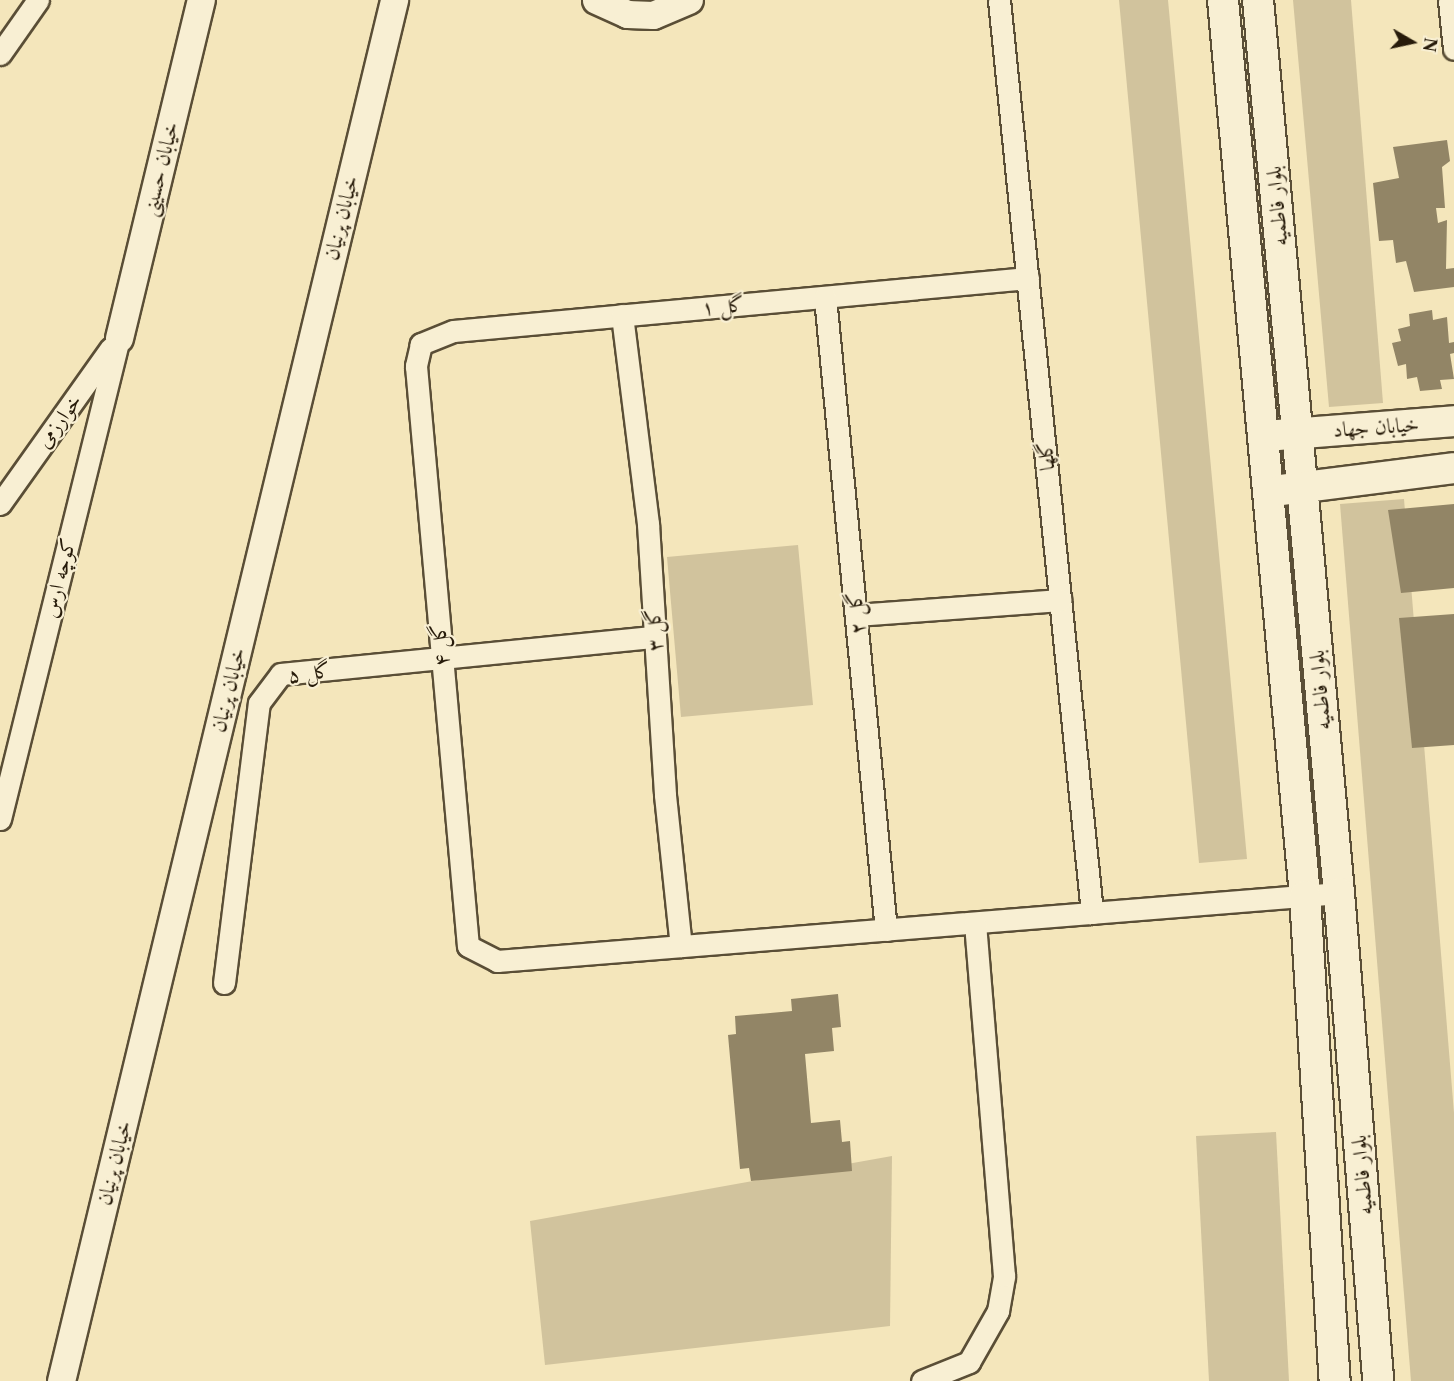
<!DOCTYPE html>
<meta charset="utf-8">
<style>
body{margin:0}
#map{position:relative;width:1454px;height:1381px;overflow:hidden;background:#f4e6bb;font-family:"Libre Caslon Text",Amiri,serif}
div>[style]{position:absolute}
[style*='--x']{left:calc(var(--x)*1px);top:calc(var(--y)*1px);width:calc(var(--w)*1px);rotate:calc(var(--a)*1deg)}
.green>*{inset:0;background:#d1c39d}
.building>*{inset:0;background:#928566}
.roads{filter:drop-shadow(2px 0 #5a4e36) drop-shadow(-2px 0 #5a4e36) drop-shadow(0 2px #5a4e36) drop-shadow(0 -2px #5a4e36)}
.minor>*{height:21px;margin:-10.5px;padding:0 10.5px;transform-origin:10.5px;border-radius:10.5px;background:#f8efd3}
.tertiary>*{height:27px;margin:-13.5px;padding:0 13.5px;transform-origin:13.5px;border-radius:13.5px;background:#f8efd3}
.secondary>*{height:30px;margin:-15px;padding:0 15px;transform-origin:15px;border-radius:15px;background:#f8efd3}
span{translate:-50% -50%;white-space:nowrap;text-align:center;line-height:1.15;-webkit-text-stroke:4.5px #f8efd3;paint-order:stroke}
.street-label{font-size:21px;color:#271b0a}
.north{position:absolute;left:1382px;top:12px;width:60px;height:60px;-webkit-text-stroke:4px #f8efd3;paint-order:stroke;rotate:99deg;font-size:16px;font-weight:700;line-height:24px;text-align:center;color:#271b0a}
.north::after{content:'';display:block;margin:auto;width:21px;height:27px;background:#271b0a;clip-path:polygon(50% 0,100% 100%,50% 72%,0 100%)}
</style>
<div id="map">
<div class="green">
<div style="clip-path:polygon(1119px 0,1168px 0,1247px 859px,1199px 863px)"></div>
<div style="clip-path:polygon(1293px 0,1351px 0,1383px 403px,1329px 407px)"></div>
<div style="clip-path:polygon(1404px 499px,1454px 1113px,1454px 1381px,1411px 1381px,1340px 504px)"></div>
<div style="clip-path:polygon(798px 545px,813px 705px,681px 717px,667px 557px)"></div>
<div style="clip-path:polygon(1276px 1132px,1289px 1381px,1209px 1381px,1196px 1136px)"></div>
<div style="clip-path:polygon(892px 1156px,890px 1326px,545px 1365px,530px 1221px)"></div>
</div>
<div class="building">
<div style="clip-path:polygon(1447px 140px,1450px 161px,1442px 167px,1445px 208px,1436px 208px,1438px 223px,1447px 220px,1446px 269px,1454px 268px,1454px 287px,1414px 292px,1406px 261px,1396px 263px,1393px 240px,1379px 241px,1373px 183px,1399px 178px,1393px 147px)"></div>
<div style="clip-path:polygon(1432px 310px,1433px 320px,1447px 317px,1449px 343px,1454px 342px,1454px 353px,1450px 354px,1454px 379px,1440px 380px,1442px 389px,1420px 391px,1417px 377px,1407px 379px,1406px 364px,1398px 366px,1392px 343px,1401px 341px,1398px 329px,1410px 326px,1409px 314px)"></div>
<div style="clip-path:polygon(1454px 504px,1454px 588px,1401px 593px,1388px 510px)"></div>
<div style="clip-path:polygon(1454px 614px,1454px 745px,1412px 748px,1399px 618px)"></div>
<div style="clip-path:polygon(838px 994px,841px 1027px,832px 1028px,834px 1051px,805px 1054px,811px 1123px,840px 1120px,842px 1142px,850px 1141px,852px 1171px,751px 1181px,749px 1168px,740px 1169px,728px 1035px,736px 1034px,735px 1016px,792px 1011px,791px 999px)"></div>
</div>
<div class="roads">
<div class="minor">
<div style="--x:999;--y:0;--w:918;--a:84.18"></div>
<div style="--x:1449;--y:0;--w:49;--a:84.2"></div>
<div style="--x:0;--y:54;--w:66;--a:-54.9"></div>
<div style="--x:1028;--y:278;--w:577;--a:174.73"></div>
<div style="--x:453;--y:331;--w:35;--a:158"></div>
<div style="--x:421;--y:344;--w:23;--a:103"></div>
<div style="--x:416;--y:366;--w:582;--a:84.88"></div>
<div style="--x:468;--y:946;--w:33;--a:27"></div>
<div style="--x:497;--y:961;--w:845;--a:-4.62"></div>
<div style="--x:825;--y:297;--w:636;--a:84.5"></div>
<div style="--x:622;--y:315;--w:211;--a:82.9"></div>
<div style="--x:648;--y:524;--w:272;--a:86.4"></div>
<div style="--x:665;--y:795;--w:152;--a:84"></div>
<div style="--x:0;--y:504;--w:191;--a:-54.6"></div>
<div style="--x:856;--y:615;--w:205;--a:-4.2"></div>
<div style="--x:0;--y:819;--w:496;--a:-76.1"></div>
<div style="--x:224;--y:983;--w:282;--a:-82.9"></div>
<div style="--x:259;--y:703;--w:36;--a:-53"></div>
<div style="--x:281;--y:674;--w:375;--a:-5.7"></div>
<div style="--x:922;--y:1381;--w:51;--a:-22"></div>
<div style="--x:969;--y:1362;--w:59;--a:-60.4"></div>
<div style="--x:998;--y:1311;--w:36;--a:-80"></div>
<div style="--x:1004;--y:1276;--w:354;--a:-94.7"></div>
</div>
<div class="tertiary">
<div style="--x:596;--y:0;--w:34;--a:24"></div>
<div style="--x:627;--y:14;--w:26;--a:2"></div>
<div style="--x:653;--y:15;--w:39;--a:-23"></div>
<div style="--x:119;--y:338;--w:348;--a:-76.4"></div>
<div style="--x:61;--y:1381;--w:1421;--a:-76.44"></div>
</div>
<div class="secondary">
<div style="--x:1223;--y:0;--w:900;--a:84.77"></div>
<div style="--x:1305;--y:896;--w:486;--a:86.5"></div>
<div style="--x:1258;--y:0;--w:897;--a:84.82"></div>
<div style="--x:1339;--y:893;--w:490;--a:85.4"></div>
<div style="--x:1278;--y:435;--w:177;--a:-4.5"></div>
<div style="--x:1281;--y:490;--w:174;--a:-7.2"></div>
</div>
</div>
<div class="street-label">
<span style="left:160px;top:169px;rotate:-76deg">خیابان حسینی</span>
<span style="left:1277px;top:206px;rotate:-95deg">بلوار فاطمیه</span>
<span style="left:341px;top:218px;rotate:-76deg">خیابان پرنیان</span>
<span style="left:723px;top:306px;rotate:-5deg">گل ۱</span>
<span style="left:59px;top:421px;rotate:-54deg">خوارزمی</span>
<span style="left:1376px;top:427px;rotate:-4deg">خیابان جهاد</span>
<span style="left:1046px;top:456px;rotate:-96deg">گلها</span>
<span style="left:59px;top:578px;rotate:-76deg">کوچه ارس</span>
<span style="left:856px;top:613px;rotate:-96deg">گل ۲</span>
<span style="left:654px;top:630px;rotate:-93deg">گل ۳</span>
<span style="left:440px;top:645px;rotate:-95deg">گل ۴</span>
<span style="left:309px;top:673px;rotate:-8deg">گل ۵</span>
<span style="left:228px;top:690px;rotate:-76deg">خیابان پرنیان</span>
<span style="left:1320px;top:690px;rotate:-95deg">بلوار فاطمیه</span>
<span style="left:114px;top:1163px;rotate:-76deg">خیابان پرنیان</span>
<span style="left:1362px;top:1175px;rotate:-95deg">بلوار فاطمیه</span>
</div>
<div class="north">N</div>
</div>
